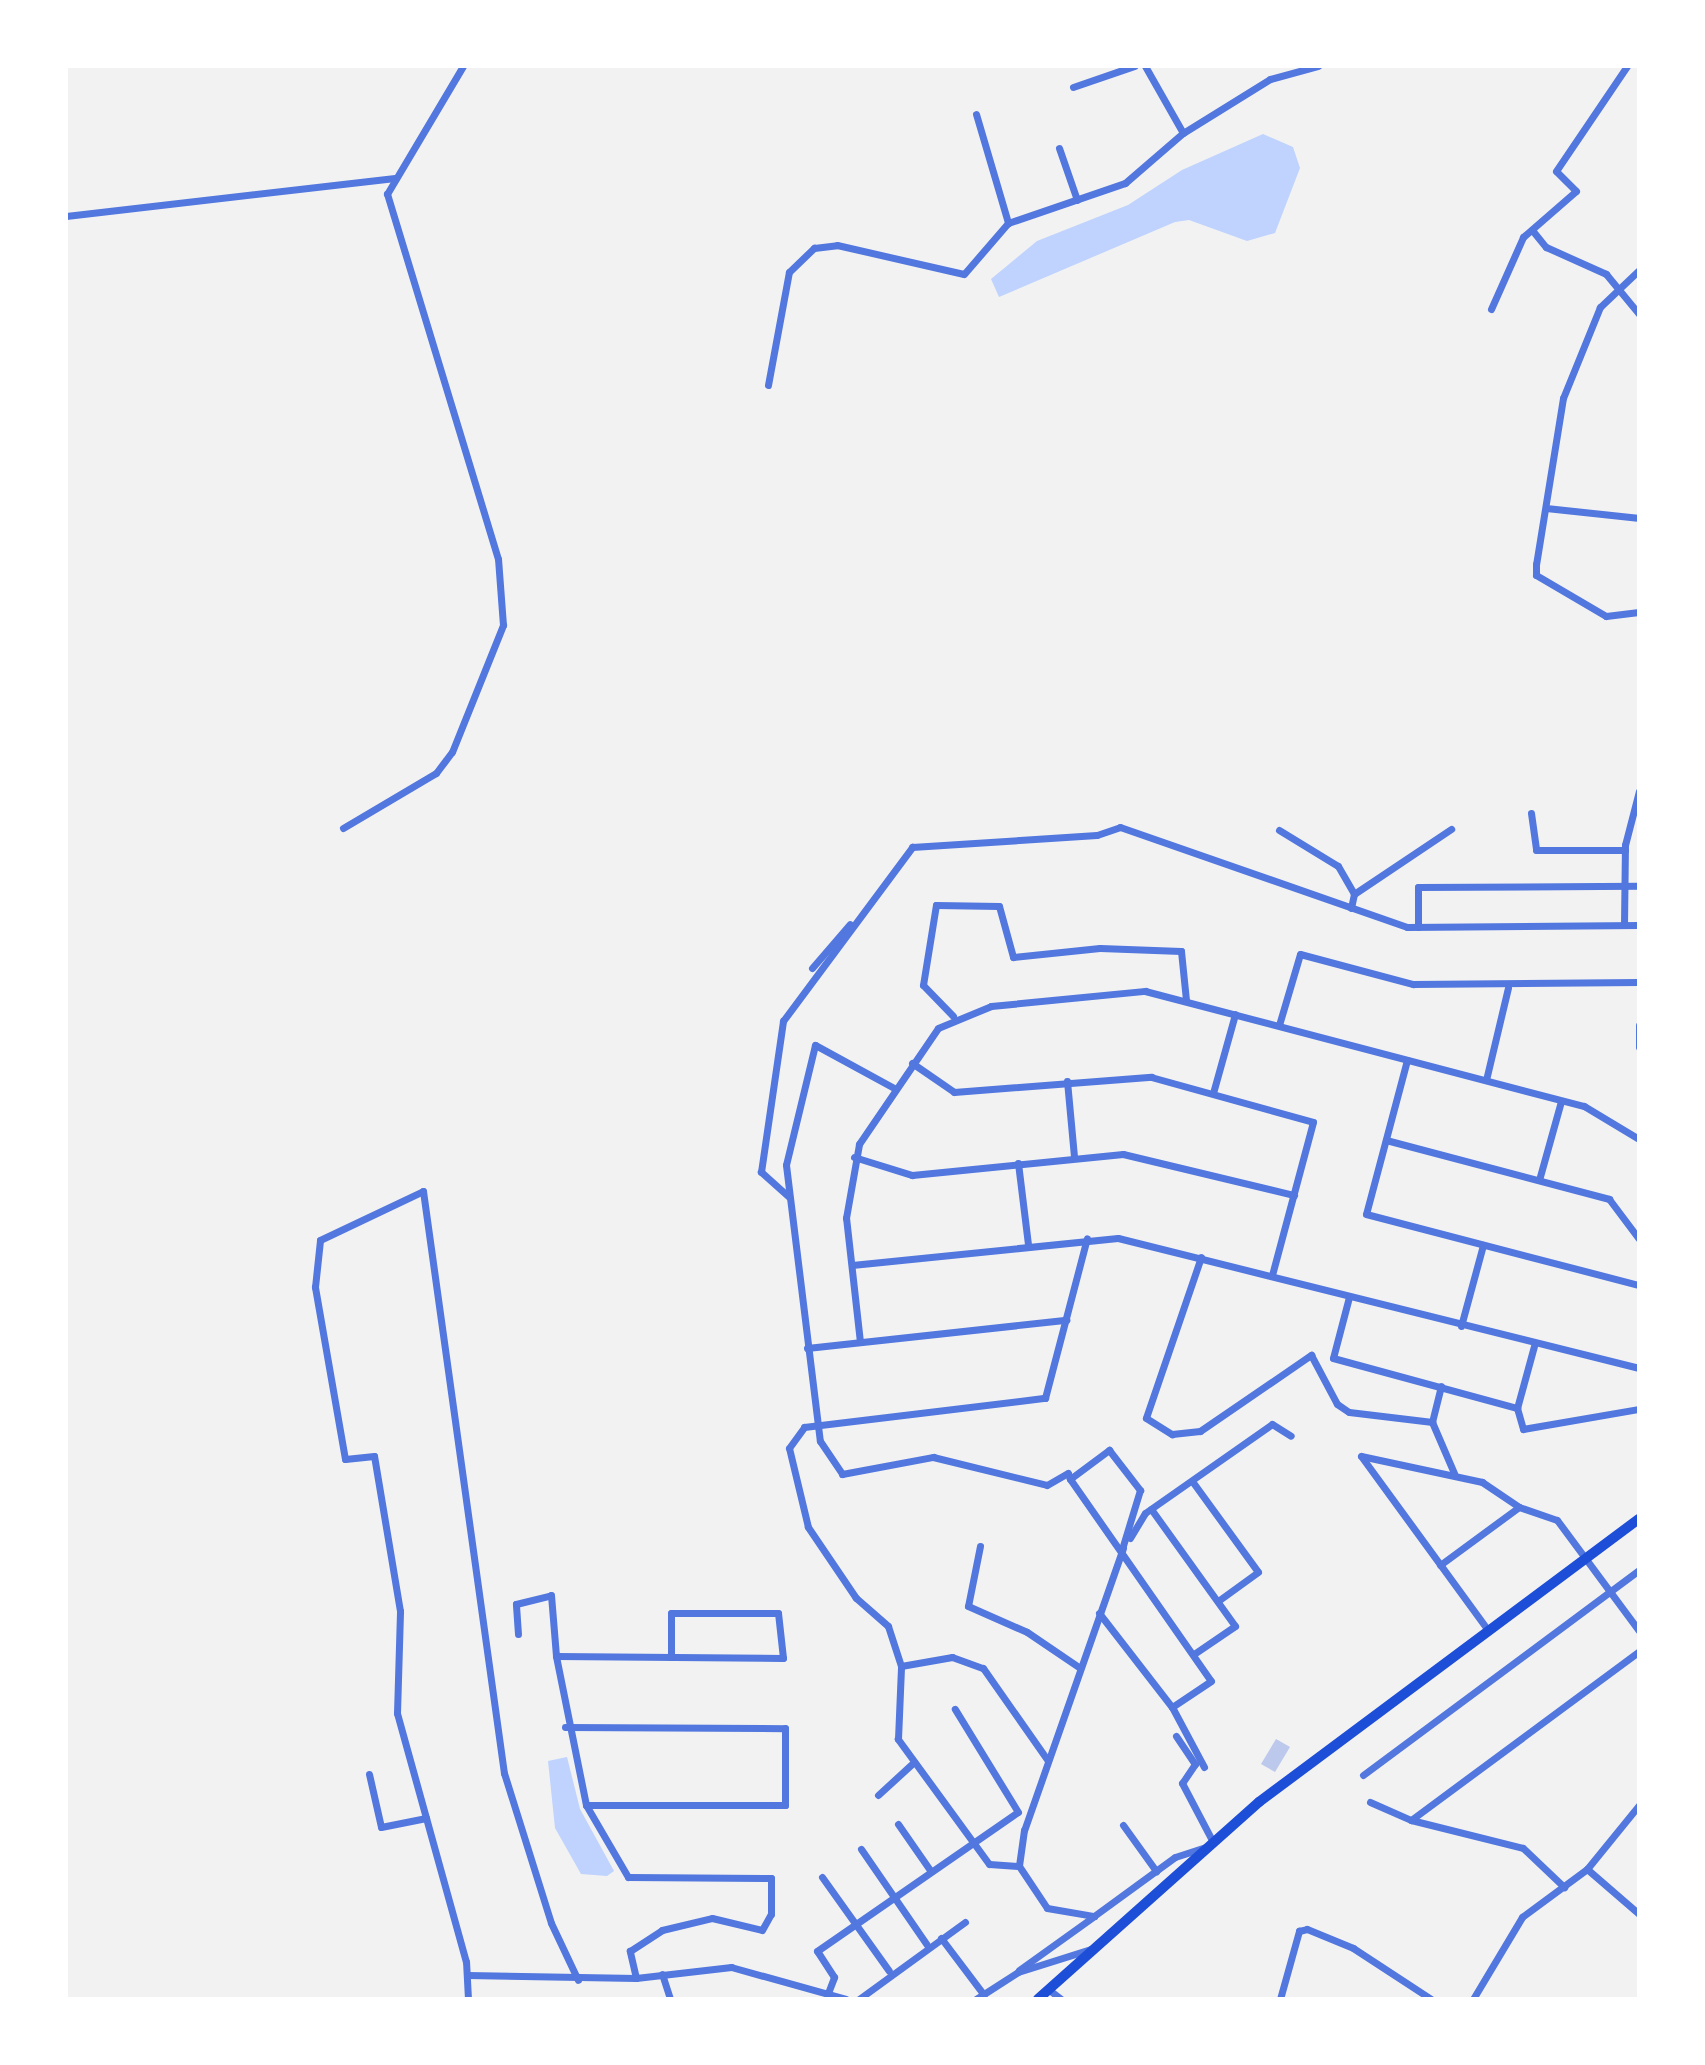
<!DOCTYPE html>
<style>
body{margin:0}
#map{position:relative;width:1705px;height:2065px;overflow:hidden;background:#f2f2f2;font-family:"Source Serif 4",serif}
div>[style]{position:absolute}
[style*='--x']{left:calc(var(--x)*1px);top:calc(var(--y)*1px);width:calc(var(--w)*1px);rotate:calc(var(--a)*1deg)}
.water>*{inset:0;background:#bfd3fe}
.building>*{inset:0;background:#bdc9ec}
.minor>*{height:7px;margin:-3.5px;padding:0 3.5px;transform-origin:3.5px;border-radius:3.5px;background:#5277de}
.secondary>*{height:10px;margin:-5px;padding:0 5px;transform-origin:5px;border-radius:5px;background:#1d4ed8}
span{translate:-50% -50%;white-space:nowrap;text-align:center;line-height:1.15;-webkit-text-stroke:6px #fff;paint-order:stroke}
.frame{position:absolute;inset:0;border:68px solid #fff;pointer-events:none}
</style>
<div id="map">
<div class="water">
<div style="clip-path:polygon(1263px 134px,1293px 147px,1300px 168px,1275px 233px,1247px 241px,1189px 220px,1175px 222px,999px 297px,991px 279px,1037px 241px,1128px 205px,1182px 170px)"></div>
<div style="clip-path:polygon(567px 1757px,580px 1809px,614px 1871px,607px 1876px,581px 1874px,555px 1828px,548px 1761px)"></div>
</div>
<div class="building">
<div style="clip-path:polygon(1276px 1739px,1290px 1747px,1275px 1772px,1261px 1764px)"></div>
</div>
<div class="minor">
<div style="--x:1145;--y:66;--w:77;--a:60.4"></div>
<div style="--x:1073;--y:87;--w:65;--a:-19"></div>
<div style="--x:976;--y:114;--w:114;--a:73.6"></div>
<div style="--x:1059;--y:148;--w:55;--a:70.9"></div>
<div style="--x:66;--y:216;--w:331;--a:-6.6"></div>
<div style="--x:1532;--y:230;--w:22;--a:51"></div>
<div style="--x:1546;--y:247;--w:66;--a:24.2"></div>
<div style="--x:1606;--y:274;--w:52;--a:50.5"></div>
<div style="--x:1639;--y:270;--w:54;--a:136.5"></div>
<div style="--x:1600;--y:307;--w:98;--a:112.1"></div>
<div style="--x:1563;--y:398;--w:168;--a:99.2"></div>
<div style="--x:1536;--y:564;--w:11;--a:90"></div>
<div style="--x:1536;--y:575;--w:81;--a:30.4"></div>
<div style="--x:1606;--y:616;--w:33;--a:-7"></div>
<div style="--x:1491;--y:309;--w:79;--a:-66"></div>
<div style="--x:1523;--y:237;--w:70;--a:-41"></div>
<div style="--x:1576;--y:191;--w:28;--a:-135"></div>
<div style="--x:1556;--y:171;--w:127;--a:-55.9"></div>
<div style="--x:768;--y:385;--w:115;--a:-79.5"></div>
<div style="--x:789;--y:272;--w:35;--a:-44"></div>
<div style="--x:814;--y:248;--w:23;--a:-7"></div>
<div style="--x:837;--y:245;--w:130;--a:12.9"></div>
<div style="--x:964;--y:274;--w:67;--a:-49.2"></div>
<div style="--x:1008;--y:223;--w:124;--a:-18.9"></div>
<div style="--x:1125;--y:183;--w:77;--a:-40.8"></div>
<div style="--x:1183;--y:133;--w:102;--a:-31.8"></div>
<div style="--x:1270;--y:79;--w:50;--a:-15.2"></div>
<div style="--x:1546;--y:508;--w:94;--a:6.1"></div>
<div style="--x:1531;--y:813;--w:37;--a:82"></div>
<div style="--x:1536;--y:850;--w:89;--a:0"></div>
<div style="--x:343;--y:828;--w:108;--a:-30.6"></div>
<div style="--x:436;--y:773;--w:26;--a:-53"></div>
<div style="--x:452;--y:752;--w:137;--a:-68.1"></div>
<div style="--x:503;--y:625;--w:66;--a:-94.3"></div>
<div style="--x:498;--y:559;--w:382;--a:-106.9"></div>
<div style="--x:387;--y:194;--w:149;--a:-59.3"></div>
<div style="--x:1279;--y:830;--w:69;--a:31.4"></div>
<div style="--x:1338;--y:866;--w:32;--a:60"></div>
<div style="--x:1351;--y:908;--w:14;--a:-78"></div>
<div style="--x:1354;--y:894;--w:117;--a:-33.8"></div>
<div style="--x:1624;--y:925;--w:80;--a:-89.3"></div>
<div style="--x:1625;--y:845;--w:56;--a:-75.5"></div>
<div style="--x:1418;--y:927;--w:40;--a:-90"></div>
<div style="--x:1418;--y:887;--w:221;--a:-0.3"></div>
<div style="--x:812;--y:968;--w:58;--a:-49.2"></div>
<div style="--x:953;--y:1016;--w:43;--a:-134.1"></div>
<div style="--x:923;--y:985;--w:81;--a:-80.8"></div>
<div style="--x:936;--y:905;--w:63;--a:0.9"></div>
<div style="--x:999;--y:906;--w:53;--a:74.6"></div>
<div style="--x:1013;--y:957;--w:87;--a:-5.9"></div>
<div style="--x:1100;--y:948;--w:81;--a:2.1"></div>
<div style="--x:1181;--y:951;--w:49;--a:84.2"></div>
<div style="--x:1279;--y:1025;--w:74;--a:-73.5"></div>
<div style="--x:1300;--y:954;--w:117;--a:14.9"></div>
<div style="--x:1413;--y:984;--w:226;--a:-0.5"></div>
<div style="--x:1639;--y:1025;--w:22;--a:90"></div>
<div style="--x:1407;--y:1060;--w:159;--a:104.9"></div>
<div style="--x:1366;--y:1214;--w:282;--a:14.6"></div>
<div style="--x:912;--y:1063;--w:51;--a:34.6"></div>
<div style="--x:954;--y:1092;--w:198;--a:-4.4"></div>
<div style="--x:1151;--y:1077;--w:168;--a:15.5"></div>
<div style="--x:1313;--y:1122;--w:158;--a:105"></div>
<div style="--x:1486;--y:1080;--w:95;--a:-76.6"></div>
<div style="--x:1067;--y:1081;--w:75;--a:84.7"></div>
<div style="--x:894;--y:1088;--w:90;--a:-151.4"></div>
<div style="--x:815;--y:1045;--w:123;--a:103.6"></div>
<div style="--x:786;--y:1165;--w:278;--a:83"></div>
<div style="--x:820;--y:1441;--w:40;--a:56"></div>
<div style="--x:842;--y:1474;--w:93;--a:-10.6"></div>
<div style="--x:933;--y:1457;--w:117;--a:13.8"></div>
<div style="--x:1047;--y:1485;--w:24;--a:-30"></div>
<div style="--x:1068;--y:1473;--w:6;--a:72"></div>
<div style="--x:1070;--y:1479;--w:49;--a:-36.6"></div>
<div style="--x:1109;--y:1450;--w:51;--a:52.2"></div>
<div style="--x:1140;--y:1490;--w:65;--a:107"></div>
<div style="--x:1213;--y:1093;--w:82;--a:-74.4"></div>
<div style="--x:1386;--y:1140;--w:231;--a:14.8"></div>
<div style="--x:1609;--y:1199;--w:50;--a:53.1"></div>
<div style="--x:854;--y:1157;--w:61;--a:17.2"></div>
<div style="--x:912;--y:1175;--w:212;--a:-5.7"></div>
<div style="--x:1123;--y:1154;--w:176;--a:13.5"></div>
<div style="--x:1018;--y:1163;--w:83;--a:83"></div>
<div style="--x:1539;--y:1180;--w:82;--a:-74.4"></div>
<div style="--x:789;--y:1197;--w:38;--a:-138"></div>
<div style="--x:761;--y:1172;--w:153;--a:-81.7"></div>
<div style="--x:783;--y:1021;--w:217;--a:-53.4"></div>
<div style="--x:912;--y:847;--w:185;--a:-3.7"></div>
<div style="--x:1097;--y:835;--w:24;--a:-19"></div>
<div style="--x:1120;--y:827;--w:304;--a:19.2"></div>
<div style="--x:1407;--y:927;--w:232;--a:-0.5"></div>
<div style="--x:1201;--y:1257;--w:170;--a:108.9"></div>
<div style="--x:1146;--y:1418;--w:31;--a:32"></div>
<div style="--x:1172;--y:1434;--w:28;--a:-6"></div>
<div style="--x:1200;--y:1431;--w:135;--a:-34.4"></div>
<div style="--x:1311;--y:1355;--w:55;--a:62"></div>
<div style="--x:1337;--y:1404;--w:14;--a:34"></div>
<div style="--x:1349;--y:1412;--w:84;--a:6.9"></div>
<div style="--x:1432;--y:1422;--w:37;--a:-76"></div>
<div style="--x:852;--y:1265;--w:267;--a:-5.8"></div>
<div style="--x:1118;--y:1238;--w:537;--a:14.01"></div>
<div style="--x:1349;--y:1297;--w:63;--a:104.7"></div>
<div style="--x:1333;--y:1358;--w:191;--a:15.2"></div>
<div style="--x:1461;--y:1326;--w:84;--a:-74.8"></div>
<div style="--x:860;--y:1342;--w:125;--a:-96.4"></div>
<div style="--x:846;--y:1218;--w:75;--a:-80"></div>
<div style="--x:859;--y:1144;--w:140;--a:-55.7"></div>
<div style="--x:938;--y:1028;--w:57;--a:-22.5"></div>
<div style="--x:991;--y:1006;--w:155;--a:-5.6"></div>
<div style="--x:1145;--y:991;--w:454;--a:14.7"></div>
<div style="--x:1584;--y:1106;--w:64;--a:31"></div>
<div style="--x:1534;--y:1346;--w:64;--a:105.3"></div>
<div style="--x:1517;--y:1408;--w:22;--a:74"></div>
<div style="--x:1523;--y:1429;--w:118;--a:-9.8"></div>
<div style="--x:807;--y:1348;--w:261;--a:-6.2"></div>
<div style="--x:1432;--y:1422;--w:56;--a:66.7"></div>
<div style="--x:1361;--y:1456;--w:124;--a:12.1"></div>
<div style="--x:1482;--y:1482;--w:45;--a:34"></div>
<div style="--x:1519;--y:1507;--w:40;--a:18.9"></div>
<div style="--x:1557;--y:1520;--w:138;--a:53.5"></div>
<div style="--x:1361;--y:1456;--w:215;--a:53.9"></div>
<div style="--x:1070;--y:1479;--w:246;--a:55.1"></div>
<div style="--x:1211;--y:1681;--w:47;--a:146.3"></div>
<div style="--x:1192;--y:1481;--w:112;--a:54"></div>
<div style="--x:1258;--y:1572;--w:49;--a:144.1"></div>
<div style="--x:1151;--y:1509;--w:144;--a:54.3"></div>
<div style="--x:1235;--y:1626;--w:50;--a:145.7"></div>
<div style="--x:1130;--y:1538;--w:29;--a:-59"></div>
<div style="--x:1145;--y:1513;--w:155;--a:-35"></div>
<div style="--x:1272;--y:1424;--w:22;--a:32"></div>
<div style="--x:980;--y:1546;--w:61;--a:101.3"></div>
<div style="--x:968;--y:1606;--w:64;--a:23.8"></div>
<div style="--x:1027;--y:1632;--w:64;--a:34.2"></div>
<div style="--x:1123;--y:1548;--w:299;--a:109.3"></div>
<div style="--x:1024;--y:1830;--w:36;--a:98"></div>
<div style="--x:1019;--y:1866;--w:50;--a:56.3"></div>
<div style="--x:1047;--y:1908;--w:48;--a:9.7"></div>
<div style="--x:1094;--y:1916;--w:100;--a:-36.1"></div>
<div style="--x:1175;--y:1857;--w:33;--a:-18"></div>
<div style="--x:1440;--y:1565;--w:98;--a:-36.3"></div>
<div style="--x:1099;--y:1613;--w:119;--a:52.2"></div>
<div style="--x:1172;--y:1707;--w:68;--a:61.9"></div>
<div style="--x:518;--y:1634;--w:30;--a:-94"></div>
<div style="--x:516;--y:1604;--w:36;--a:-14"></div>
<div style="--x:551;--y:1595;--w:61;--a:85.3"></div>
<div style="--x:901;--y:1666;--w:52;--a:-10"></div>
<div style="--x:952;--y:1657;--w:33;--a:20"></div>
<div style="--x:983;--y:1668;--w:113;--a:55"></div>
<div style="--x:565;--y:1727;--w:220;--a:0.3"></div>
<div style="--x:785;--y:1728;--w:77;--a:90"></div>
<div style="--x:785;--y:1805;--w:199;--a:180"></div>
<div style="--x:1176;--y:1736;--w:34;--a:56"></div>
<div style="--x:1195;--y:1764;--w:23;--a:124"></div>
<div style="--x:1182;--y:1783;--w:67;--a:62.3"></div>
<div style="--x:369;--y:1774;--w:54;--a:77.2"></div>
<div style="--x:381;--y:1827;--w:46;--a:-11.3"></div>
<div style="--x:1363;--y:1775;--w:344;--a:-36.6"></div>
<div style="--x:878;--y:1795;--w:49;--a:-42.5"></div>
<div style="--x:1370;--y:1802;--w:45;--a:23.7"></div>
<div style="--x:1411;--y:1820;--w:284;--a:-36.5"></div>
<div style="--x:1411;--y:1820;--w:115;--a:14"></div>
<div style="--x:1523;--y:1848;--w:57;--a:43.6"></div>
<div style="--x:898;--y:1824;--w:56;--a:55.2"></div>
<div style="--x:1123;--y:1825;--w:57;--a:54.3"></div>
<div style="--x:861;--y:1849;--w:116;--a:55.5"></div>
<div style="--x:1019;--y:1866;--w:30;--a:-176"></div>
<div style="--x:989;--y:1864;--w:155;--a:-126.1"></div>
<div style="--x:898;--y:1739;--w:73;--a:-87.6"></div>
<div style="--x:901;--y:1666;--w:42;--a:-108"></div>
<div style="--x:888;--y:1626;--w:43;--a:-138.8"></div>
<div style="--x:856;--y:1598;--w:86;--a:-124.1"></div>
<div style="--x:808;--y:1527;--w:81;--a:-103.5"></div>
<div style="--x:789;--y:1448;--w:26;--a:-54"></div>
<div style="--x:804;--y:1427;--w:243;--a:-6.9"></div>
<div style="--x:1045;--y:1398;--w:165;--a:-75.3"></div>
<div style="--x:1587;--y:1869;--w:69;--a:40.9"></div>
<div style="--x:822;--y:1877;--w:115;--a:54.5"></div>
<div style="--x:941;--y:1938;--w:71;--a:53"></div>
<div style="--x:1019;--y:1970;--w:91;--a:-35.6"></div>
<div style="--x:662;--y:1974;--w:26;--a:72"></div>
<div style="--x:467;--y:1975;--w:169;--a:1"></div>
<div style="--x:636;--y:1978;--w:96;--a:-6.6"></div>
<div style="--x:731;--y:1967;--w:119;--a:15.5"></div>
<div style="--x:636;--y:1978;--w:28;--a:-103"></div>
<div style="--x:630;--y:1951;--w:38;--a:-33"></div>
<div style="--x:662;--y:1930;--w:51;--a:-13.5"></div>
<div style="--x:712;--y:1918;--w:51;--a:13.5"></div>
<div style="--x:762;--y:1930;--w:18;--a:-61"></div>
<div style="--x:771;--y:1914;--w:36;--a:-90"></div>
<div style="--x:771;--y:1878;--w:143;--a:-179.6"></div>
<div style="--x:628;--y:1877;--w:83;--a:-120.3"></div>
<div style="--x:586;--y:1805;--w:152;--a:-101.4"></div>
<div style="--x:556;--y:1656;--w:227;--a:0.5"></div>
<div style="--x:783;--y:1658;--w:45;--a:-96.3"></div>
<div style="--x:778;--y:1613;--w:107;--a:180"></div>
<div style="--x:671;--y:1613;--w:44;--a:90"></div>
<div style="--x:1048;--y:1989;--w:16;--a:38"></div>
<div style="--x:828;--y:1993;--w:17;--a:-69"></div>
<div style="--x:834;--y:1977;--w:31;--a:-123"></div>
<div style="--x:817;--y:1951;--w:244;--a:-34.7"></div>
<div style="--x:1018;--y:1812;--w:121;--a:-121.5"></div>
<div style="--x:468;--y:1999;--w:37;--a:-93"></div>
<div style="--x:466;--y:1962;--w:258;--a:-105.5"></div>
<div style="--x:397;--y:1713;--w:102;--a:-88.3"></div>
<div style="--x:400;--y:1611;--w:157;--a:-99.5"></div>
<div style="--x:374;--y:1456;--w:29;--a:174"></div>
<div style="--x:345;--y:1459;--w:175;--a:-99.9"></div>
<div style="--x:315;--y:1287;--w:47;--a:-83.9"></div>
<div style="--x:320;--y:1240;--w:114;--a:-25.4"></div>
<div style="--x:423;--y:1191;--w:588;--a:82.08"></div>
<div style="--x:504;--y:1773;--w:157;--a:72.6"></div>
<div style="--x:551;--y:1923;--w:63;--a:64.7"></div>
<div style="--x:859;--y:1999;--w:131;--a:-36"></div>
<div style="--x:976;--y:1999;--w:50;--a:-32.7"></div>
<div style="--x:1018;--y:1972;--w:77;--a:-17.5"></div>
<div style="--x:1280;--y:1999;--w:71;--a:-74.4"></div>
<div style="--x:1299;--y:1931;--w:8;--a:-14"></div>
<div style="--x:1307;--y:1929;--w:50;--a:22.4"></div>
<div style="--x:1353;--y:1948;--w:93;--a:33.2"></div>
<div style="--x:1473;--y:1999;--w:96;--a:-59.1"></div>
<div style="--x:1522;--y:1917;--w:81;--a:-36.4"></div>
<div style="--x:1587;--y:1869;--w:82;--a:-50.9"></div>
</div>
<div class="secondary">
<div style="--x:1038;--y:1999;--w:296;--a:-41.7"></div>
<div style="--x:1259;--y:1802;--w:474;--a:-36.7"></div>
</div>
<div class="frame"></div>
</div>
